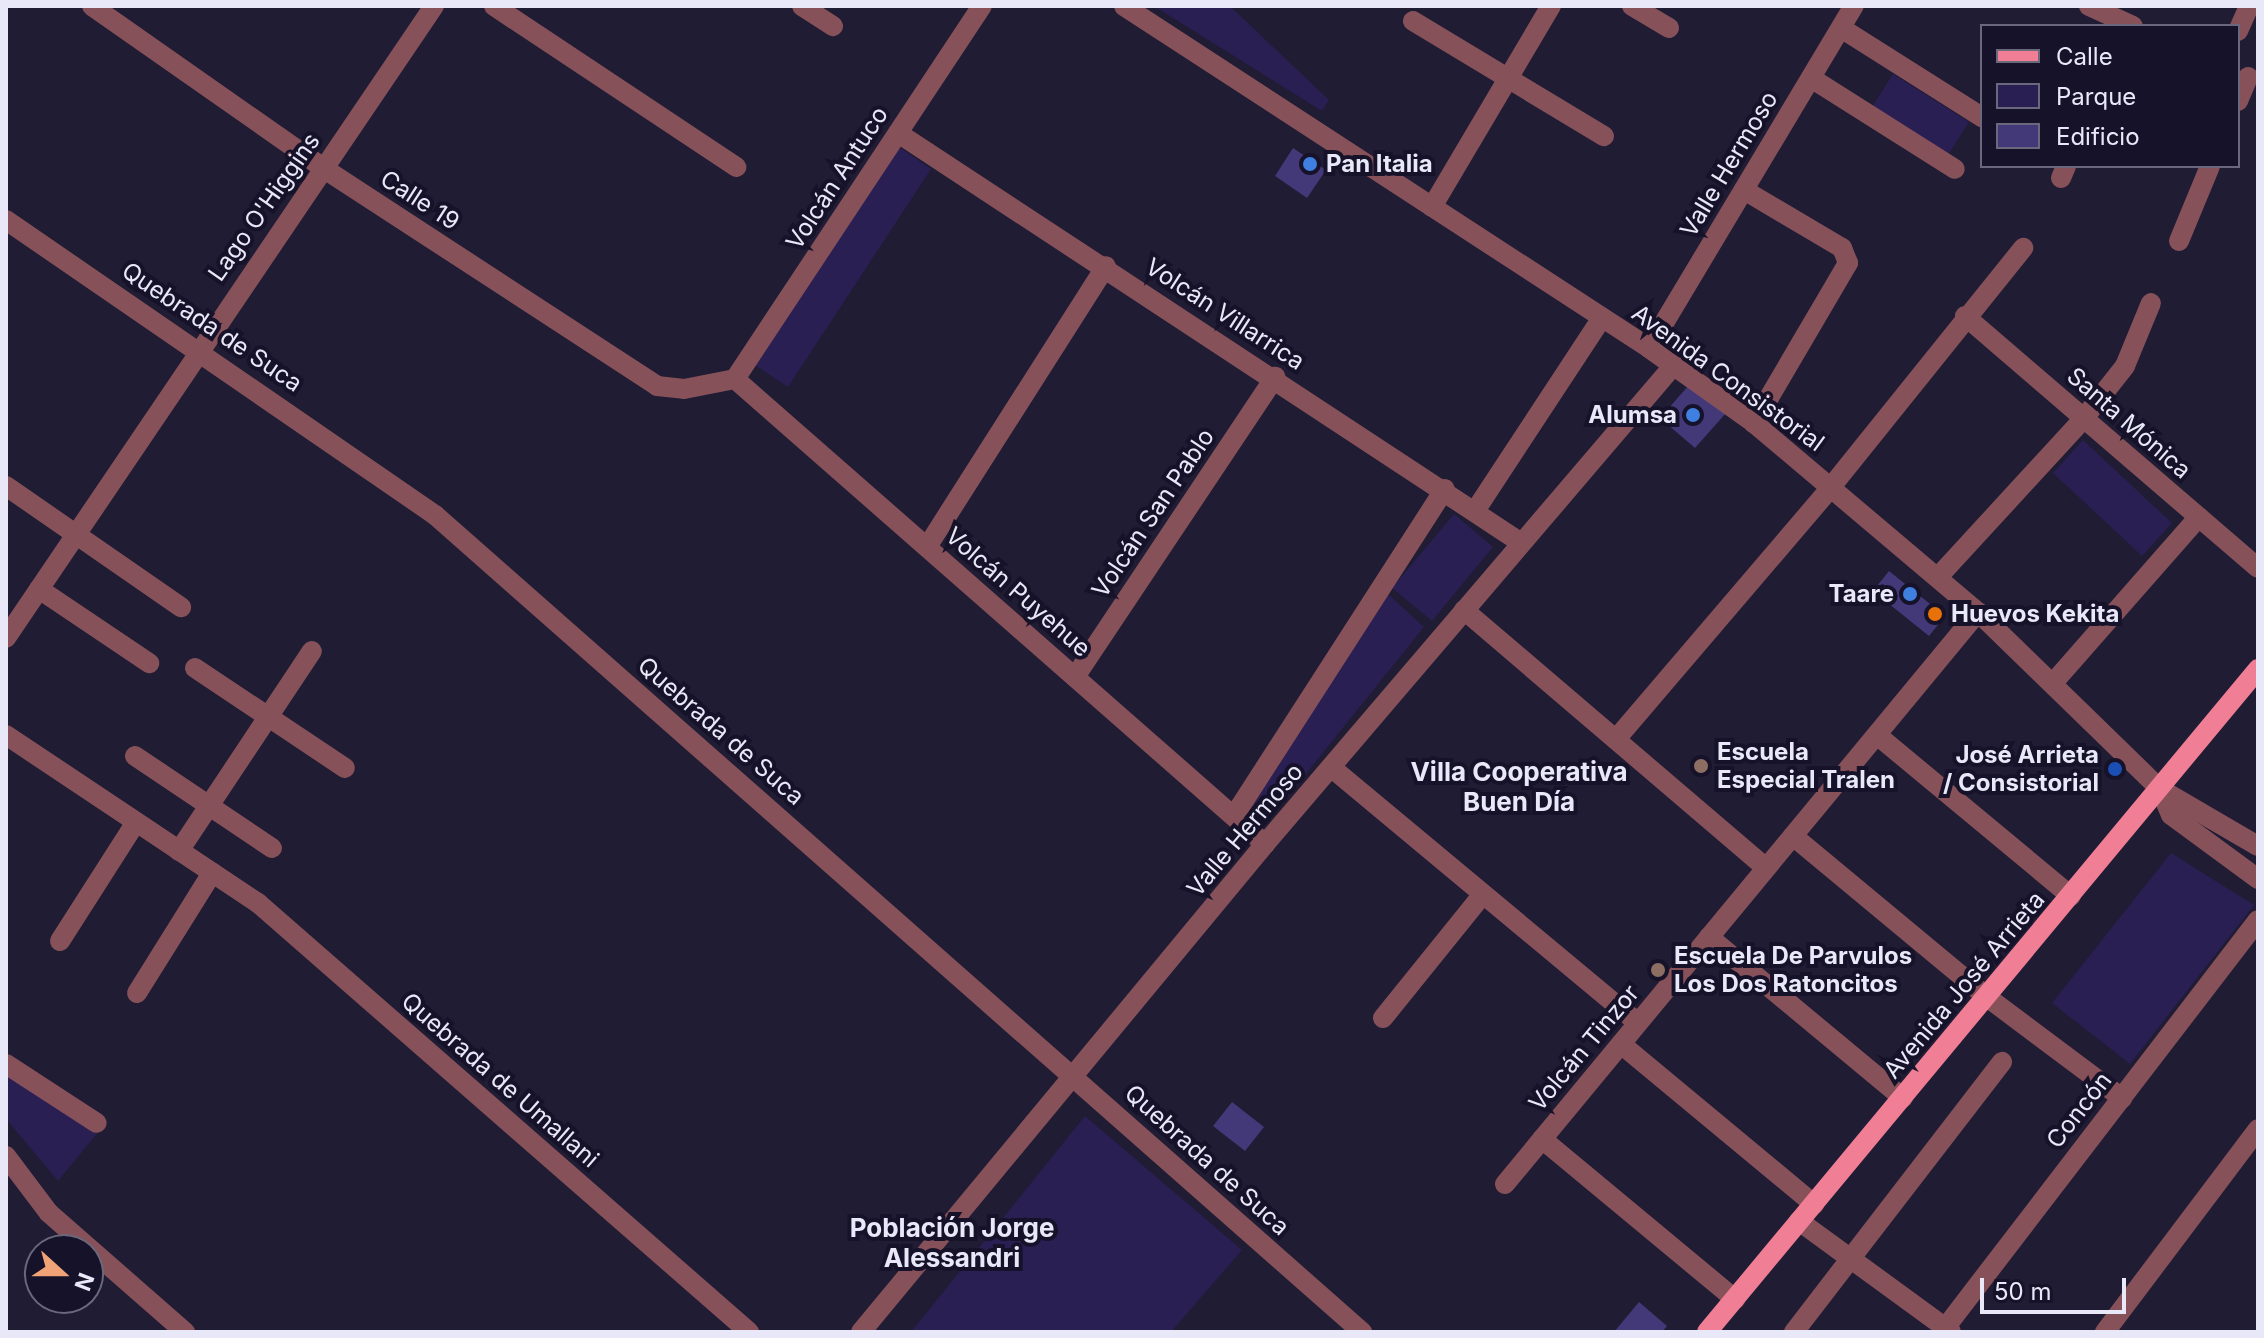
<!DOCTYPE html>
<meta charset="utf-8">
<style>
body{margin:0}
#map{position:relative;width:2264px;height:1338px;overflow:hidden;background:#1f1c33;font-family:Inter,sans-serif}
div>[style]{position:absolute}
[style*='--x']{left:calc(var(--x)*1px);top:calc(var(--y)*1px);width:calc(var(--w)*1px);rotate:calc(var(--a)*1deg)}
.green>*{inset:0;background:#2a1f53}
.building>*{inset:0;background:#443978}
.minor>*{height:20px;margin:-10px;padding:0 10px;transform-origin:10px;border-radius:10px;background:#87515a}
.major>*{height:20px;margin:-10px;padding:0 10px;transform-origin:10px;border-radius:10px;background:#f07f95}
.dots>*{width:22px;height:22px;translate:-50% -50%;box-sizing:border-box;border:4px solid #161229;border-radius:50%}
span{translate:-50% -50%;white-space:nowrap;text-align:center;line-height:1.15;-webkit-text-stroke:8px #161229;paint-order:stroke}
.poi-label{font-size:24px;color:#e9e8f8;font-weight:700}
.left{translate:0 -50%;text-align:left}
.right{translate:-100% -50%;text-align:right}
.street-label{font-size:24px;color:#e9e8f8}
.neighbourhood-label{font-size:26px;color:#e9e8f8;font-weight:700}
.frame{position:absolute;inset:0;border:8px solid #e9e8f8;pointer-events:none}
.legend{position:absolute;left:1980px;top:24px;width:260px;height:144px;box-sizing:border-box;background:#161229;border:2px solid #6a687c;margin:0;padding:10px 14px;list-style:none;font-size:24px;color:#e9e8f8}
.legend li{display:flex;align-items:center;gap:16px;height:40px}
.legend b{width:40px;border:2px solid #6a687c}
.north{position:absolute;left:24px;top:1234px;width:80px;height:80px;box-sizing:border-box;background:#161229;border:2px solid #6a687c;border-radius:50%;rotate:111deg;font-size:22px;font-weight:700;line-height:32px;text-align:center;color:#e9e8f8}
.north::after{content:'';display:block;margin:auto;width:28px;height:36px;background:#efa376;clip-path:polygon(50% 0,100% 100%,50% 72%,0 100%)}
.scale{position:absolute;left:1980px;top:1278px;width:146px;height:36px;box-sizing:border-box;border:4px solid #e9e8f8;border-top:0;padding-left:10px;font-size:24px;line-height:28px;white-space:nowrap;color:#e9e8f8;-webkit-text-stroke:6px #161229;paint-order:stroke}
</style>
<div id="map">
<div class="green">
<div style="clip-path:polygon(1154px 6px,1230px 6px,1329px 100px,1322px 111px)"></div>
<div style="clip-path:polygon(1893px 74px,1969px 122px,1946px 158px,1870px 110px)"></div>
<div style="clip-path:polygon(899px 147px,931px 169px,788px 387px,755px 365px)"></div>
<div style="clip-path:polygon(2083px 440px,2172px 523px,2142px 556px,2053px 473px)"></div>
<div style="clip-path:polygon(1454px 514px,1493px 547px,1432px 621px,1392px 588px)"></div>
<div style="clip-path:polygon(1387px 593px,1424px 627px,1268px 821px,1251px 808px)"></div>
<div style="clip-path:polygon(2171px 853px,2254px 905px,2130px 1064px,2052px 1003px)"></div>
<div style="clip-path:polygon(6px 1072px,99px 1131px,58px 1181px,6px 1119px)"></div>
<div style="clip-path:polygon(1085px 1116px,1242px 1250px,1171px 1332px,911px 1332px)"></div>
</div>
<div class="building">
<div style="clip-path:polygon(1293px 148px,1326px 170px,1307px 198px,1275px 176px)"></div>
<div style="clip-path:polygon(1689px 385px,1726px 413px,1695px 448px,1660px 418px)"></div>
<div style="clip-path:polygon(1889px 571px,1945px 616px,1929px 636px,1873px 591px)"></div>
<div style="clip-path:polygon(1232px 1102px,1264px 1127px,1245px 1151px,1213px 1126px)"></div>
<div style="clip-path:polygon(1639px 1302px,1667px 1326px,1662px 1332px,1614px 1332px)"></div>
</div>
<div class="minor">
<div style="--x:92;--y:6;--w:282;--a:35"></div>
<div style="--x:323;--y:168;--w:399;--a:33.1"></div>
<div style="--x:657;--y:386;--w:27;--a:6"></div>
<div style="--x:684;--y:389;--w:52;--a:-11.1"></div>
<div style="--x:494;--y:6;--w:291;--a:33.6"></div>
<div style="--x:802;--y:6;--w:37;--a:33"></div>
<div style="--x:1124;--y:6;--w:627;--a:33.08"></div>
<div style="--x:1649;--y:348;--w:129;--a:35.5"></div>
<div style="--x:1754;--y:423;--w:293;--a:40.2"></div>
<div style="--x:1978;--y:612;--w:254;--a:44.2"></div>
<div style="--x:2160;--y:789;--w:113;--a:30.2"></div>
<div style="--x:1632;--y:6;--w:43;--a:30.7"></div>
<div style="--x:2089;--y:6;--w:48;--a:24.4"></div>
<div style="--x:1413;--y:21;--w:223;--a:31.1"></div>
<div style="--x:1841;--y:28;--w:167;--a:32.3"></div>
<div style="--x:2238;--y:31;--w:27;--a:-66"></div>
<div style="--x:1811;--y:78;--w:170;--a:32.3"></div>
<div style="--x:2238;--y:101;--w:26;--a:-67"></div>
<div style="--x:898;--y:133;--w:744;--a:33.33"></div>
<div style="--x:2061;--y:178;--w:13;--a:-67"></div>
<div style="--x:1744;--y:190;--w:114;--a:30.6"></div>
<div style="--x:1842;--y:248;--w:16;--a:68"></div>
<div style="--x:1848;--y:263;--w:186;--a:120.4"></div>
<div style="--x:1432;--y:207;--w:234;--a:-59.4"></div>
<div style="--x:6;--y:220;--w:521;--a:34.51"></div>
<div style="--x:435;--y:515;--w:1236;--a:41.39"></div>
<div style="--x:2179;--y:241;--w:81;--a:-67.5"></div>
<div style="--x:1965;--y:316;--w:386;--a:40.7"></div>
<div style="--x:1649;--y:348;--w:399;--a:-59.1"></div>
<div style="--x:735;--y:379;--w:705;--a:41.26"></div>
<div style="--x:735;--y:379;--w:447;--a:-56.5"></div>
<div style="--x:6;--y:486;--w:213;--a:34.7"></div>
<div style="--x:1475;--y:511;--w:231;--a:-56.7"></div>
<div style="--x:927;--y:547;--w:333;--a:-57.5"></div>
<div style="--x:1938;--y:577;--w:216;--a:-47.4"></div>
<div style="--x:2084;--y:418;--w:66;--a:-51.7"></div>
<div style="--x:2125;--y:366;--w:68;--a:-67.6"></div>
<div style="--x:39;--y:589;--w:133;--a:33.9"></div>
<div style="--x:1464;--y:610;--w:397;--a:40.5"></div>
<div style="--x:6;--y:638;--w:763;--a:-55.89"></div>
<div style="--x:195;--y:668;--w:180;--a:33.7"></div>
<div style="--x:1075;--y:677;--w:361;--a:-56.3"></div>
<div style="--x:2053;--y:683;--w:221;--a:-48.7"></div>
<div style="--x:6;--y:735;--w:303;--a:33.7"></div>
<div style="--x:258;--y:903;--w:652;--a:41.14"></div>
<div style="--x:1877;--y:735;--w:252;--a:39.7"></div>
<div style="--x:1617;--y:738;--w:330;--a:-49.5"></div>
<div style="--x:1831;--y:487;--w:307;--a:-51.2"></div>
<div style="--x:135;--y:756;--w:165;--a:33.9"></div>
<div style="--x:1332;--y:768;--w:398;--a:39.8"></div>
<div style="--x:2160;--y:789;--w:28;--a:67"></div>
<div style="--x:2171;--y:815;--w:108;--a:36.3"></div>
<div style="--x:1234;--y:816;--w:389;--a:-57.2"></div>
<div style="--x:1793;--y:836;--w:252;--a:39.7"></div>
<div style="--x:1987;--y:997;--w:169;--a:36.8"></div>
<div style="--x:179;--y:851;--w:240;--a:-56.4"></div>
<div style="--x:1709;--y:937;--w:252;--a:39.7"></div>
<div style="--x:60;--y:941;--w:141;--a:-57.4"></div>
<div style="--x:137;--y:993;--w:142;--a:-58"></div>
<div style="--x:1383;--y:1018;--w:159;--a:-51.1"></div>
<div style="--x:1621;--y:1044;--w:251;--a:39.7"></div>
<div style="--x:6;--y:1064;--w:108;--a:33"></div>
<div style="--x:1542;--y:1139;--w:251;--a:39.7"></div>
<div style="--x:6;--y:1156;--w:71;--a:53"></div>
<div style="--x:49;--y:1213;--w:181;--a:41.2"></div>
<div style="--x:1505;--y:1184;--w:742;--a:-50.41"></div>
<div style="--x:1799;--y:1221;--w:188;--a:36.1"></div>
<div style="--x:861;--y:1332;--w:634;--a:-50.38"></div>
<div style="--x:1265;--y:844;--w:630;--a:-49.51"></div>
<div style="--x:1794;--y:1332;--w:341;--a:-52.4"></div>
<div style="--x:1942;--y:1332;--w:519;--a:-52.51"></div>
<div style="--x:2105;--y:1332;--w:254;--a:-53"></div>
</div>
<div class="major">
<div style="--x:1707;--y:1332;--w:862;--a:-50.27"></div>
</div>
<div class="dots">
<div style="left:1310px;top:164px;background:#3f7fe0"></div>
<div style="left:1693px;top:415px;background:#3f7fe0"></div>
<div style="left:1910px;top:594px;background:#3f7fe0"></div>
<div style="left:1935px;top:614px;background:#e8710a"></div>
<div style="left:1701px;top:766px;background:#8d6e63"></div>
<div style="left:2115px;top:769px;background:#1a4fb4"></div>
<div style="left:1658px;top:970px;background:#8d6e63"></div>
</div>
<div class="poi-label">
<span class="left" style="left:1326px;top:164px">Pan Italia</span>
<span class="right" style="left:1677px;top:415px">Alumsa</span>
<span class="right" style="left:1894px;top:594px">Taare</span>
<span class="left" style="left:1951px;top:614px">Huevos Kekita</span>
<span class="left" style="left:1717px;top:766px">Escuela<br>Especial Tralen</span>
<span class="right" style="left:2099px;top:769px">José Arrieta<br>/ Consistorial</span>
<span class="left" style="left:1674px;top:970px">Escuela De Parvulos<br>Los Dos Ratoncitos</span>
</div>
<div class="street-label">
<span style="left:1729px;top:164px;rotate:-59deg">Valle Hermoso</span>
<span style="left:837px;top:178px;rotate:-57deg">Volcán Antuco</span>
<span style="left:420px;top:200px;rotate:33deg">Calle 19</span>
<span style="left:264px;top:207px;rotate:-55deg">Lago O'Higgins</span>
<span style="left:1225px;top:314px;rotate:33deg">Volcán Villarrica</span>
<span style="left:212px;top:327px;rotate:34deg">Quebrada de Suca</span>
<span style="left:1728px;top:378px;rotate:36deg">Avenida Consistorial</span>
<span style="left:2129px;top:423px;rotate:41deg">Santa Mónica</span>
<span style="left:1153px;top:513px;rotate:-56deg">Volcán San Pablo</span>
<span style="left:1018px;top:592px;rotate:41deg">Volcán Puyehue</span>
<span style="left:721px;top:731px;rotate:41deg">Quebrada de Suca</span>
<span style="left:1245px;top:830px;rotate:-50deg">Valle Hermoso</span>
<span style="left:1964px;top:985px;rotate:-50deg">Avenida José Arrieta</span>
<span style="left:1584px;top:1048px;rotate:-50deg">Volcán Tinzor</span>
<span style="left:500px;top:1080px;rotate:41deg">Quebrada de Umallani</span>
<span style="left:2079px;top:1110px;rotate:-52deg">Concón</span>
<span style="left:1207px;top:1160px;rotate:42deg">Quebrada de Suca</span>
</div>
<div class="neighbourhood-label">
<span style="left:1519px;top:787px">Villa Cooperativa<br>Buen Día</span>
<span style="left:952px;top:1243px">Población Jorge<br>Alessandri</span>
</div>
<div class="frame"></div>
<ul class="legend">
<li><b style="height:10px;background:#f07f95"></b>Calle</li>
<li><b style="height:22px;background:#2a1f53"></b>Parque</li>
<li><b style="height:22px;background:#443978"></b>Edificio</li>
</ul>
<div class="north">N</div>
<div class="scale">50 m</div>
</div>
